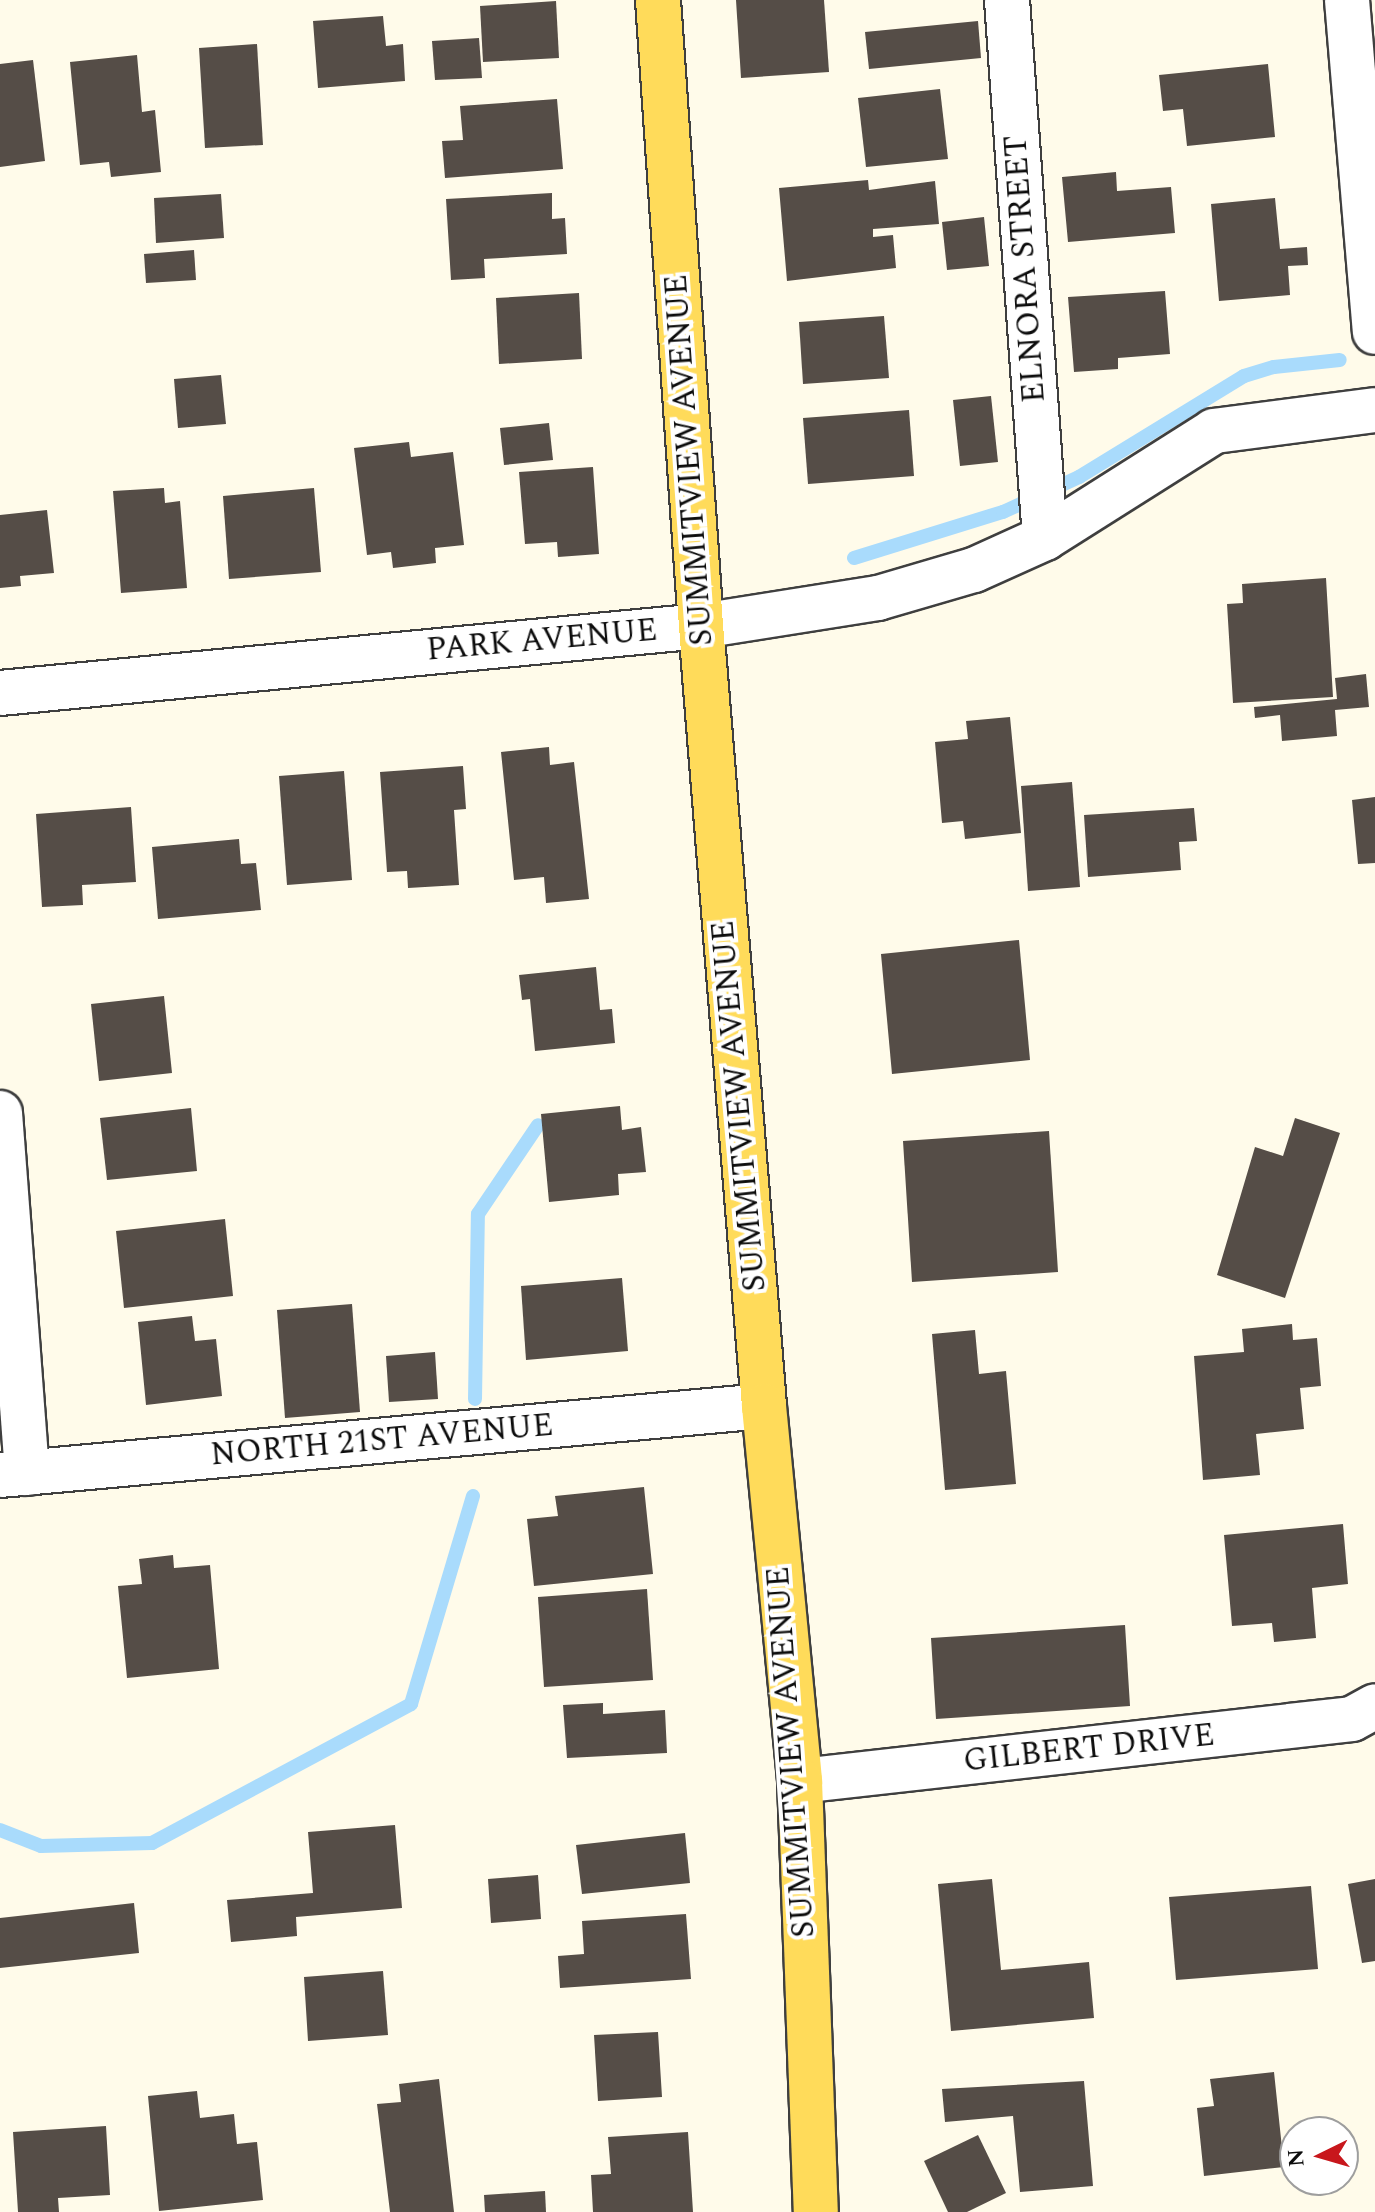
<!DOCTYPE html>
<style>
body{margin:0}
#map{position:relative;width:1375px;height:2212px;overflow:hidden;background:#fffbea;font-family:Spectral,serif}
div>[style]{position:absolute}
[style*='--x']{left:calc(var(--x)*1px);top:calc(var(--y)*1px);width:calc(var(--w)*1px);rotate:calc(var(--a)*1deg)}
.stream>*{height:14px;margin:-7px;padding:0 7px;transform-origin:7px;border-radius:7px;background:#a9dbfc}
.building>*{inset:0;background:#554d47}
.roads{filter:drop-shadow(2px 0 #3f3f3f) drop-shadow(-2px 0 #3f3f3f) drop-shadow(0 2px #3f3f3f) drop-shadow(0 -2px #3f3f3f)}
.minor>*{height:44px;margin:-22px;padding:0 22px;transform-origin:22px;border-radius:22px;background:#fff}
.major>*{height:44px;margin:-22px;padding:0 22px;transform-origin:22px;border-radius:22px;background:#ffdb5a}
span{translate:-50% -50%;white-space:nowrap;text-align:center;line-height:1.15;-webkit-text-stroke:8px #fff;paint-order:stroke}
.street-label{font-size:32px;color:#0c0c0c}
.north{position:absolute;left:1279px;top:2116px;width:80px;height:80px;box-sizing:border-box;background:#fff;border:2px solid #9e9e9e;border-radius:50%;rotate:265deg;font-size:22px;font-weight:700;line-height:32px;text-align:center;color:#0c0c0c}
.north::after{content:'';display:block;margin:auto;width:28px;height:36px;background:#c8171c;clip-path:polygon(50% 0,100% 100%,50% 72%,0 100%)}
</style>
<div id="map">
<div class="stream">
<div style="--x:854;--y:558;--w:156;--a:-17.2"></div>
<div style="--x:1003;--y:512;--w:84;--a:-24.7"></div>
<div style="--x:1079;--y:477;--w:193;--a:-31.5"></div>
<div style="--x:1244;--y:376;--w:31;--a:-17"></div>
<div style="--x:1274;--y:367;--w:66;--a:-6.1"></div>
<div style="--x:475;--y:1399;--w:185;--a:-89.1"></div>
<div style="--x:478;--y:1214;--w:107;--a:-56"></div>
<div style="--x:0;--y:1830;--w:44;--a:21.3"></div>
<div style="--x:41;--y:1846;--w:111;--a:-1.5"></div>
<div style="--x:152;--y:1843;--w:294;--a:-28.2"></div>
<div style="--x:411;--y:1704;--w:217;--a:-73.4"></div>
</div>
<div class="building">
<div style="clip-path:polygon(736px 0,824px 0,829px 72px,741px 78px)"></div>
<div style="clip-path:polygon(556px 1px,559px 58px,483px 62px,480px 6px)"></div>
<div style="clip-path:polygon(383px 16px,386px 46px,403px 44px,405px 81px,318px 88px,313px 21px)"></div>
<div style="clip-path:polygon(978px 21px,981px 58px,869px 69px,865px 32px)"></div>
<div style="clip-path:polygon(479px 38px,482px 78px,435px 80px,432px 41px)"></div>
<div style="clip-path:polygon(257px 44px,263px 145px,205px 148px,199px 48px)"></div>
<div style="clip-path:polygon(137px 55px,142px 112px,155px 110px,161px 172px,111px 177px,109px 162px,80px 165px,70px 62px)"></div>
<div style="clip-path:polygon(33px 60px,45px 161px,0 167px,0 64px)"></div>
<div style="clip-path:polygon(1268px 64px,1275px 137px,1187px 146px,1183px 109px,1163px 111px,1159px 75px)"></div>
<div style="clip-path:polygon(940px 89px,948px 159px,866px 167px,858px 98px)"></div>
<div style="clip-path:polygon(557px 99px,563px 169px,445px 178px,442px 141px,463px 140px,460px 106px)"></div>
<div style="clip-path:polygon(1116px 172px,1117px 191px,1171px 187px,1175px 233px,1068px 242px,1062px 177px)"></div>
<div style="clip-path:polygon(868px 180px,869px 190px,935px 181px,939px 224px,873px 229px,873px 237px,893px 235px,896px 268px,787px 281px,779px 188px)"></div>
<div style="clip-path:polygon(552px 193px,552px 219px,565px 218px,567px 254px,484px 259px,485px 278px,451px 280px,446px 199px)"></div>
<div style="clip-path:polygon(221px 194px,224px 238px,156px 243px,154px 198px)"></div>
<div style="clip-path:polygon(1275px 198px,1280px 249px,1307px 247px,1308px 265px,1288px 266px,1290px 295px,1219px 301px,1211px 204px)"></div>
<div style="clip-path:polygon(984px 217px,989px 266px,947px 270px,942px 222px)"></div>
<div style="clip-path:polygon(194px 250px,196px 280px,146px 283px,144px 254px)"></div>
<div style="clip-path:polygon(1165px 291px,1170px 354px,1118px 358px,1118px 369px,1074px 372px,1068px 297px)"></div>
<div style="clip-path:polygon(579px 293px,582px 359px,499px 364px,496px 298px)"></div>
<div style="clip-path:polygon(884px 316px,889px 378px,803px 384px,799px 322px)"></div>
<div style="clip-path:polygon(221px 375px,226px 424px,178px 428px,174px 379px)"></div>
<div style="clip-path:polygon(991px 396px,998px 462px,960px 466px,953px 400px)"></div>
<div style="clip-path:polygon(909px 410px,914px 476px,808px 484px,803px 418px)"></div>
<div style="clip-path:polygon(549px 423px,553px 460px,504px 465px,500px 428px)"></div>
<div style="clip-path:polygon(409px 442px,411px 457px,453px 452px,464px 545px,435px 548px,436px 563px,393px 568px,391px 552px,367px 555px,354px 448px)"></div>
<div style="clip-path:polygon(593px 467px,599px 554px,558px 557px,557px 542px,525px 544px,519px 472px)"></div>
<div style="clip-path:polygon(164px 488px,165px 503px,180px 501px,187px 588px,121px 593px,113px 491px)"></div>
<div style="clip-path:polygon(314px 488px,321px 572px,229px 579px,223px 496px)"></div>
<div style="clip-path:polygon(47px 510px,54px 573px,20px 576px,21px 586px,0 588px,0 515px)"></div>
<div style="clip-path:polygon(1326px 578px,1333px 697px,1233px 703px,1227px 604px,1243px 603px,1242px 584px)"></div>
<div style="clip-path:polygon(1366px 674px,1369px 707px,1335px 710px,1337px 736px,1282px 741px,1280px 715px,1255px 718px,1254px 707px,1337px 699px,1335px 678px)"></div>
<div style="clip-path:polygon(1010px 717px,1021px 833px,965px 839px,963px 821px,942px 823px,935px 742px,968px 739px,966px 721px)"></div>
<div style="clip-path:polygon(549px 747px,550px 765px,574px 762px,589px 899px,546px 903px,544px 877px,514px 880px,501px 752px)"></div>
<div style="clip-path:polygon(463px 766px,466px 809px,454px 810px,459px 885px,408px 888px,407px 871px,387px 872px,380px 772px)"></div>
<div style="clip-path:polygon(344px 771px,352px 880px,287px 885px,279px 776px)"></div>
<div style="clip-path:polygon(1072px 782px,1080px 887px,1028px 891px,1021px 786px)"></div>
<div style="clip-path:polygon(1375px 797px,1375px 863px,1358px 864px,1352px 800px)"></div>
<div style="clip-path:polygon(131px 807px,136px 882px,82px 885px,83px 905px,42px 907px,36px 814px)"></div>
<div style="clip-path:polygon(1194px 808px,1197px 841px,1179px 842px,1181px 870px,1088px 877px,1084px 815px)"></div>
<div style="clip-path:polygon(239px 839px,241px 864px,256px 863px,261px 910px,158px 919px,152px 847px)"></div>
<div style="clip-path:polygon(1019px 940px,1030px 1060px,892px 1074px,881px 954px)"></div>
<div style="clip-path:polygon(596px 967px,600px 1010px,612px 1009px,615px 1043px,535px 1051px,530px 999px,522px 1000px,519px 975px)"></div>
<div style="clip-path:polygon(164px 996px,172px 1073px,99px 1081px,91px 1004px)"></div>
<div style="clip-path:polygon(620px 1106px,622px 1130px,641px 1127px,646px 1172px,618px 1174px,619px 1195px,549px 1202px,541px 1114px)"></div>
<div style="clip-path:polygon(191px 1108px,197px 1171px,107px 1180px,100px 1118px)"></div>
<div style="clip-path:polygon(1295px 1118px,1340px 1133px,1285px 1298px,1217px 1275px,1255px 1147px,1283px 1156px)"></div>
<div style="clip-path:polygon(1049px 1131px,1058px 1272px,912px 1282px,903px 1141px)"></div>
<div style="clip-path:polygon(225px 1219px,233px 1296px,124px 1308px,116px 1231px)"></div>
<div style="clip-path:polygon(622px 1278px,628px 1351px,526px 1360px,521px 1286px)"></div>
<div style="clip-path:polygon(352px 1304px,360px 1412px,285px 1418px,277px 1310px)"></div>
<div style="clip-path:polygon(192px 1316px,195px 1341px,216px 1339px,222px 1396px,146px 1405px,138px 1322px)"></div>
<div style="clip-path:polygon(1292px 1324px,1293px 1340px,1317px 1338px,1321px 1386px,1300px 1388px,1304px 1429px,1256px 1434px,1260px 1475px,1203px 1480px,1194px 1356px,1244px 1352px,1242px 1329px)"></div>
<div style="clip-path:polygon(975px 1330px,979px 1374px,1006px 1371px,1016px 1484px,945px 1490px,932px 1334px)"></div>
<div style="clip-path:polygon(435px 1352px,438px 1399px,389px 1402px,386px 1356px)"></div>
<div style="clip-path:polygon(644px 1487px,653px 1574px,534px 1586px,527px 1519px,558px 1516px,555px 1496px)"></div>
<div style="clip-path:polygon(1343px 1524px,1348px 1584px,1312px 1588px,1316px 1638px,1274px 1642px,1272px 1623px,1232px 1626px,1224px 1535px)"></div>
<div style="clip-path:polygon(173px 1555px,174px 1568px,210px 1565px,219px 1669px,127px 1678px,118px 1586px,142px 1584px,139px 1559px)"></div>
<div style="clip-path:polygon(647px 1589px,653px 1680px,544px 1687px,538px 1597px)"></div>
<div style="clip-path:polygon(1125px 1625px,1130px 1706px,936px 1719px,931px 1638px)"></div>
<div style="clip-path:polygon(603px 1703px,603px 1714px,665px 1710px,667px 1753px,567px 1758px,563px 1705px)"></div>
<div style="clip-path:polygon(395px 1825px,402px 1908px,296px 1917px,297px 1936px,231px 1942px,227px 1900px,313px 1893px,308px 1832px)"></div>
<div style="clip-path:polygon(685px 1833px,690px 1883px,582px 1894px,576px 1845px)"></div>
<div style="clip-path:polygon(538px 1875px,541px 1919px,491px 1923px,488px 1879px)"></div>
<div style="clip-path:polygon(992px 1879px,1001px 1970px,1089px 1962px,1094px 2018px,951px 2031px,938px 1884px)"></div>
<div style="clip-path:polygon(1375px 1879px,1375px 1961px,1362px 1963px,1348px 1884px)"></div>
<div style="clip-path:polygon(1311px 1886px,1318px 1969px,1176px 1980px,1169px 1897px)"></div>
<div style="clip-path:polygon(134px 1903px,139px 1953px,0 1968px,0 1918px)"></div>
<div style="clip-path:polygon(686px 1914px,691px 1979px,560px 1988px,558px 1956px,584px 1954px,582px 1921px)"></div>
<div style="clip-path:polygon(383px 1971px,388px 2035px,308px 2041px,304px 1977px)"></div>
<div style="clip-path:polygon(658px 2032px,662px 2097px,598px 2101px,594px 2035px)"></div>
<div style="clip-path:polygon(1274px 2072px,1284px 2167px,1204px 2176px,1197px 2108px,1214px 2106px,1210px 2079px)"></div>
<div style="clip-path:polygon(439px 2079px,454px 2212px,390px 2212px,377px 2104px,401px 2102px,399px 2084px)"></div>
<div style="clip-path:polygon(1084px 2081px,1093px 2186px,1020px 2192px,1013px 2116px,945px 2122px,942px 2089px)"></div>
<div style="clip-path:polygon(197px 2091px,200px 2118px,234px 2114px,237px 2144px,257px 2142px,263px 2200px,159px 2211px,148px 2096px)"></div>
<div style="clip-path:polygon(106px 2126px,110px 2195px,58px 2198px,59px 2212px,18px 2212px,13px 2132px)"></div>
<div style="clip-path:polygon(688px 2132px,693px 2212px,593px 2212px,591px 2175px,611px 2174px,608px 2137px)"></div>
<div style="clip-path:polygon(978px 2135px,1006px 2193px,967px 2212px,948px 2212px,924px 2161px)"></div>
<div style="clip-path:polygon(545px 2191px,546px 2212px,485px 2212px,484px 2195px)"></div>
</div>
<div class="roads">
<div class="minor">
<div style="--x:1007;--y:0;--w:539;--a:85.96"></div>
<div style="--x:1347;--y:0;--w:333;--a:85.2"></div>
<div style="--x:0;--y:693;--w:704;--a:-5.46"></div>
<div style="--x:701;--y:626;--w:179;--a:-9"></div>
<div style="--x:878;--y:598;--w:100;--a:-16.3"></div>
<div style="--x:974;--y:570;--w:78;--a:-24.3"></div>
<div style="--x:1045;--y:538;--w:200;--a:-32.3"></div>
<div style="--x:1214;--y:431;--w:162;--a:-7.4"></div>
<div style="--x:0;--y:1113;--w:361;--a:85.7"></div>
<div style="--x:0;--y:1475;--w:767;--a:-5.16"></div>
<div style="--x:800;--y:1781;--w:555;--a:-6.41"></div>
<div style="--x:1352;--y:1719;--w:26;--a:-29"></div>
</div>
<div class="major">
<div style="--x:658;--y:0;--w:627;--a:86.07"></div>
<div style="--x:701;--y:626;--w:783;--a:85.38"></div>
<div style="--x:764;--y:1406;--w:377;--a:84.5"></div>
<div style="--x:800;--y:1781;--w:431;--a:87.9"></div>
</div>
</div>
<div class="street-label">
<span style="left:1026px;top:269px;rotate:-94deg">ELNORA STREET</span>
<span style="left:690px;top:460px;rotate:-94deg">SUMMITVIEW AVENUE</span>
<span style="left:542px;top:641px;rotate:-5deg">PARK AVENUE</span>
<span style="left:740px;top:1106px;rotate:-95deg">SUMMITVIEW AVENUE</span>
<span style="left:382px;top:1441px;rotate:-5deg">NORTH 21ST AVENUE</span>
<span style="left:1089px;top:1749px;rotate:-6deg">GILBERT DRIVE</span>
<span style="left:792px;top:1752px;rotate:-94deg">SUMMITVIEW AVENUE</span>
</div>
<div class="north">N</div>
</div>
